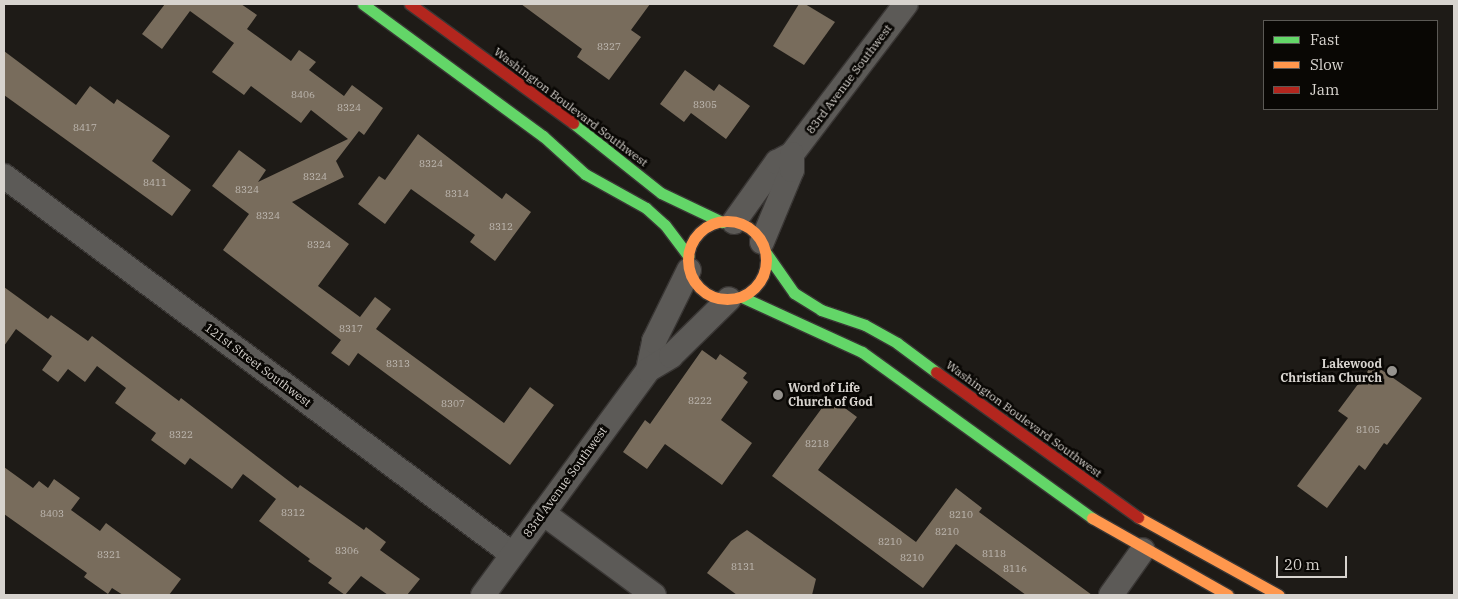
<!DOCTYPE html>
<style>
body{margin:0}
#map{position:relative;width:1458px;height:599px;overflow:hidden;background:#1e1b17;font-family:"IBM Plex Serif",serif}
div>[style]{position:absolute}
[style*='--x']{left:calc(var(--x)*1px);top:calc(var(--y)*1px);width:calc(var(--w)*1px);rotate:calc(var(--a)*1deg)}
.building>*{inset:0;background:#786c5c}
.roads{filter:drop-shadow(1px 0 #393634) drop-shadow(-1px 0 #393634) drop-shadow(0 1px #393634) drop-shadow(0 -1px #393634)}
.street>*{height:24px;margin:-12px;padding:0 12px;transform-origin:12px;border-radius:12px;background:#5c5a57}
.fast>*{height:11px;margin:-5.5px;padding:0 5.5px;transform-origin:5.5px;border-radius:5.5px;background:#63d668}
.slow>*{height:11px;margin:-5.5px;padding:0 5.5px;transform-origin:5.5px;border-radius:5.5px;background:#ff974d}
.slow>.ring{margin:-5.5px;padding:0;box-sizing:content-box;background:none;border:11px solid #ff974d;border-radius:50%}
.jam>*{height:11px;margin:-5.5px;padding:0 5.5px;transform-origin:5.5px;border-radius:5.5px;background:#b3261e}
.dots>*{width:14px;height:14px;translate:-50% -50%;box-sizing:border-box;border:2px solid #090704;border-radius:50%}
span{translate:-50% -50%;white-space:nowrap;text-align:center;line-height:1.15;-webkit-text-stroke:5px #090704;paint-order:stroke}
.number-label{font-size:10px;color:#bfb9b2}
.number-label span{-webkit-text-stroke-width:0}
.street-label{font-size:12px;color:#d7d3ce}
.poi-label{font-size:12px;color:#d7d3ce;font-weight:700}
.right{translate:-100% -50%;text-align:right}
.left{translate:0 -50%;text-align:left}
.frame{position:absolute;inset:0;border:5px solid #d7d3ce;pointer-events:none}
.legend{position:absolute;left:1263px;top:20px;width:175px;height:90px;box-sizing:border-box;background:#090704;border:1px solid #5b5955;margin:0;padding:6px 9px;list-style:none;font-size:15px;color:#d7d3ce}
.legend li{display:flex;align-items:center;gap:10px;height:25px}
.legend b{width:25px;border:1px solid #5b5955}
.scale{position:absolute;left:1276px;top:556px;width:71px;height:22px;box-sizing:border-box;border:2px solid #d7d3ce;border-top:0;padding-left:6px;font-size:15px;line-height:18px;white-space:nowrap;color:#d7d3ce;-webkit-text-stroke:4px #090704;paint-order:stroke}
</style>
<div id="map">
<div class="building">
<div style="clip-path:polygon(165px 4px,241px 4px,257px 15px,247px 29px,291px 61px,299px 50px,316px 62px,309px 70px,344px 96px,352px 85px,383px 108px,364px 135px,359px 131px,336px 161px,344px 177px,292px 202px,349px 244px,318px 286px,360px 317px,375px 297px,391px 309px,376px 329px,504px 423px,530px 387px,554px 405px,510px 465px,358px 353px,349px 366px,331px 353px,341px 340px,223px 250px,249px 214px,212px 186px,239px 150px,266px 170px,258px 182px,348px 139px,311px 110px,301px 123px,251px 86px,244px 95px,212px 72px,234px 43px,190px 11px,162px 49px,142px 34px)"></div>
<div style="clip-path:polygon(521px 4px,650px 4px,631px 30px,641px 37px,609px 80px,577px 57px,582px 49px)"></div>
<div style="clip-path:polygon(799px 4px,805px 4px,835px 22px,804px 65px,773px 46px)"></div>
<div style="clip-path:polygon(4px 51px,76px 105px,90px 86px,114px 104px,117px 99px,170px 136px,152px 161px,191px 190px,172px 216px,4px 95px)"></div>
<div style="clip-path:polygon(685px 70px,714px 91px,719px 84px,750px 106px,726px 139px,691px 113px,684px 122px,660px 104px)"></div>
<div style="clip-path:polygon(418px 134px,502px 199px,506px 193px,531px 212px,495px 261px,470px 242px,475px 235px,411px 189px,385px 224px,358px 204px,379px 176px,385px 180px)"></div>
<div style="clip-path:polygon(4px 287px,48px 319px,51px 315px,88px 341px,92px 336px,179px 401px,181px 398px,298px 488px,300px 485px,364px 530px,366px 527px,386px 542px,380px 550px,420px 579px,407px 595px,388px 595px,361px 576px,345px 595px,328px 583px,332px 578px,308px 561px,310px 559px,259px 521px,276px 499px,243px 474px,232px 489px,190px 458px,185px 465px,151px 440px,156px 433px,115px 403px,126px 388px,97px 366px,85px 382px,68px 369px,58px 382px,42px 370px,52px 356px,16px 329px,4px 346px)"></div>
<div style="clip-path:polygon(702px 350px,716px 360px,720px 354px,747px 373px,743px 378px,748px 382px,721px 420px,752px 443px,722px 485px,665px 444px,647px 469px,623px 452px,645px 420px,650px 424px)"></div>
<div style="clip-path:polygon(1373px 364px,1422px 398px,1387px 445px,1384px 443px,1365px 470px,1359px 465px,1327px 508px,1297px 486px,1348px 418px,1338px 411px)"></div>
<div style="clip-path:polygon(830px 397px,857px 417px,818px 470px,916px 542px,956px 488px,982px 508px,979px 512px,1092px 595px,1026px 595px,956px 544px,923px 588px,772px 476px)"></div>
<div style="clip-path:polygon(4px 467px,33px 488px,39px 481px,48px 488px,54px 479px,80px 498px,71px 510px,100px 531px,106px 523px,181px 579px,169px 595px,123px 595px,112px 588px,108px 594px,84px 577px,87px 573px,4px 514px)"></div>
<div style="clip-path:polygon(747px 530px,816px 579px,812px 595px,737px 595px,707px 573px,731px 541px)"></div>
</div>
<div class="roads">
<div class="street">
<div style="--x:4;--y:176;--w:633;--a:36.65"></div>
<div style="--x:734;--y:222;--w:74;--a:-54.4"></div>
<div style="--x:777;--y:162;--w:17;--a:-28"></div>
<div style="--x:792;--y:154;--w:188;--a:-52.8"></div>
<div style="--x:762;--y:242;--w:78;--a:-67.4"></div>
<div style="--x:792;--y:170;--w:16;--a:-90"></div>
<div style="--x:648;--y:370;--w:30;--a:-78"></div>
<div style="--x:654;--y:341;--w:79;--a:-63.8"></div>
<div style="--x:543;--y:513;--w:138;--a:36.5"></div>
<div style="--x:483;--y:595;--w:279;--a:-53.7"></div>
<div style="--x:648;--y:370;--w:27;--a:-31"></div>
<div style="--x:671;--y:356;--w:81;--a:-44.5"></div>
<div style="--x:1111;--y:595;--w:55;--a:-54.6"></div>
</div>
<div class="fast">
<div style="--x:363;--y:4;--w:223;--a:36.3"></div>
<div style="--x:543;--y:136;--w:57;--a:42.1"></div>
<div style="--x:585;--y:174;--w:70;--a:29.1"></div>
<div style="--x:646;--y:208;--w:25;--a:42"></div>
<div style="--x:665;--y:225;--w:39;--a:53"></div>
<div style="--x:573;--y:123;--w:112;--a:38.5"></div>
<div style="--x:661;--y:193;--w:68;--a:25.4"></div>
<div style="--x:766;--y:253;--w:49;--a:55"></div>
<div style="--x:794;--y:293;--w:32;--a:32"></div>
<div style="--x:821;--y:310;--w:46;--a:18.8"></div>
<div style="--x:865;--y:325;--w:37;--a:29"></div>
<div style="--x:897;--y:343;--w:49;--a:36.6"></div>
<div style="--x:742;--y:297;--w:132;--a:24.6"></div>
<div style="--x:862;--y:352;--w:284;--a:35.8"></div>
</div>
<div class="slow">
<div class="ring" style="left:688px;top:221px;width:67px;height:67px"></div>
<div style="--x:1138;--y:517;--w:161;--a:29"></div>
<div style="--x:1092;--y:518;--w:156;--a:29.5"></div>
</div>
<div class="jam">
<div style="--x:410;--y:4;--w:202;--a:36.1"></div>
<div style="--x:936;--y:372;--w:249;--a:35.7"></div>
</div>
</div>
<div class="dots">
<div style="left:1392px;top:371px;background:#96938e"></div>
<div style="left:778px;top:395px;background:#96938e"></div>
</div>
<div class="number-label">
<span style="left:609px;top:47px">8327</span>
<span style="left:303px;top:95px">8406</span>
<span style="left:705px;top:105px">8305</span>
<span style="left:349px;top:108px">8324</span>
<span style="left:85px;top:128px">8417</span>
<span style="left:431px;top:164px">8324</span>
<span style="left:315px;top:177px">8324</span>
<span style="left:155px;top:183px">8411</span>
<span style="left:247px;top:190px">8324</span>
<span style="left:457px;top:194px">8314</span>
<span style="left:268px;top:216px">8324</span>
<span style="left:501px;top:227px">8312</span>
<span style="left:319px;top:245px">8324</span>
<span style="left:351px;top:329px">8317</span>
<span style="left:398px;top:364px">8313</span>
<span style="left:700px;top:401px">8222</span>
<span style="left:453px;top:404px">8307</span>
<span style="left:1368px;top:430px">8105</span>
<span style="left:181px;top:435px">8322</span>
<span style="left:817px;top:444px">8218</span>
<span style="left:293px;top:513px">8312</span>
<span style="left:52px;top:514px">8403</span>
<span style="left:961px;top:515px">8210</span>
<span style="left:947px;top:532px">8210</span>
<span style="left:890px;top:542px">8210</span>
<span style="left:347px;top:551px">8306</span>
<span style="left:994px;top:554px">8118</span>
<span style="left:109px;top:555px">8321</span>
<span style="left:912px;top:558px">8210</span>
<span style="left:743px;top:567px">8131</span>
<span style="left:1015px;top:569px">8116</span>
</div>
<div class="street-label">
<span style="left:849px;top:79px;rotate:-53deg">83rd Avenue Southwest</span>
<span style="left:571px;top:107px;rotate:37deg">Washington Boulevard Southwest</span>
<span style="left:258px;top:365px;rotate:37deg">121st Street Southwest</span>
<span style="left:1024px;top:419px;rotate:36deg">Washington Boulevard Southwest</span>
<span style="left:565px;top:482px;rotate:-54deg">83rd Avenue Southwest</span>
</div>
<div class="poi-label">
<span class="right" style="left:1382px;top:371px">Lakewood<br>Christian Church</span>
<span class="left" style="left:788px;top:395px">Word of Life<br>Church of God</span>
</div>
<div class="frame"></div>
<ul class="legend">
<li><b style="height:6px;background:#63d668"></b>Fast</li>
<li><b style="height:6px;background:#ff974d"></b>Slow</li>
<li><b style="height:6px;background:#b3261e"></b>Jam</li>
</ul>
<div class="scale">20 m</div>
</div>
